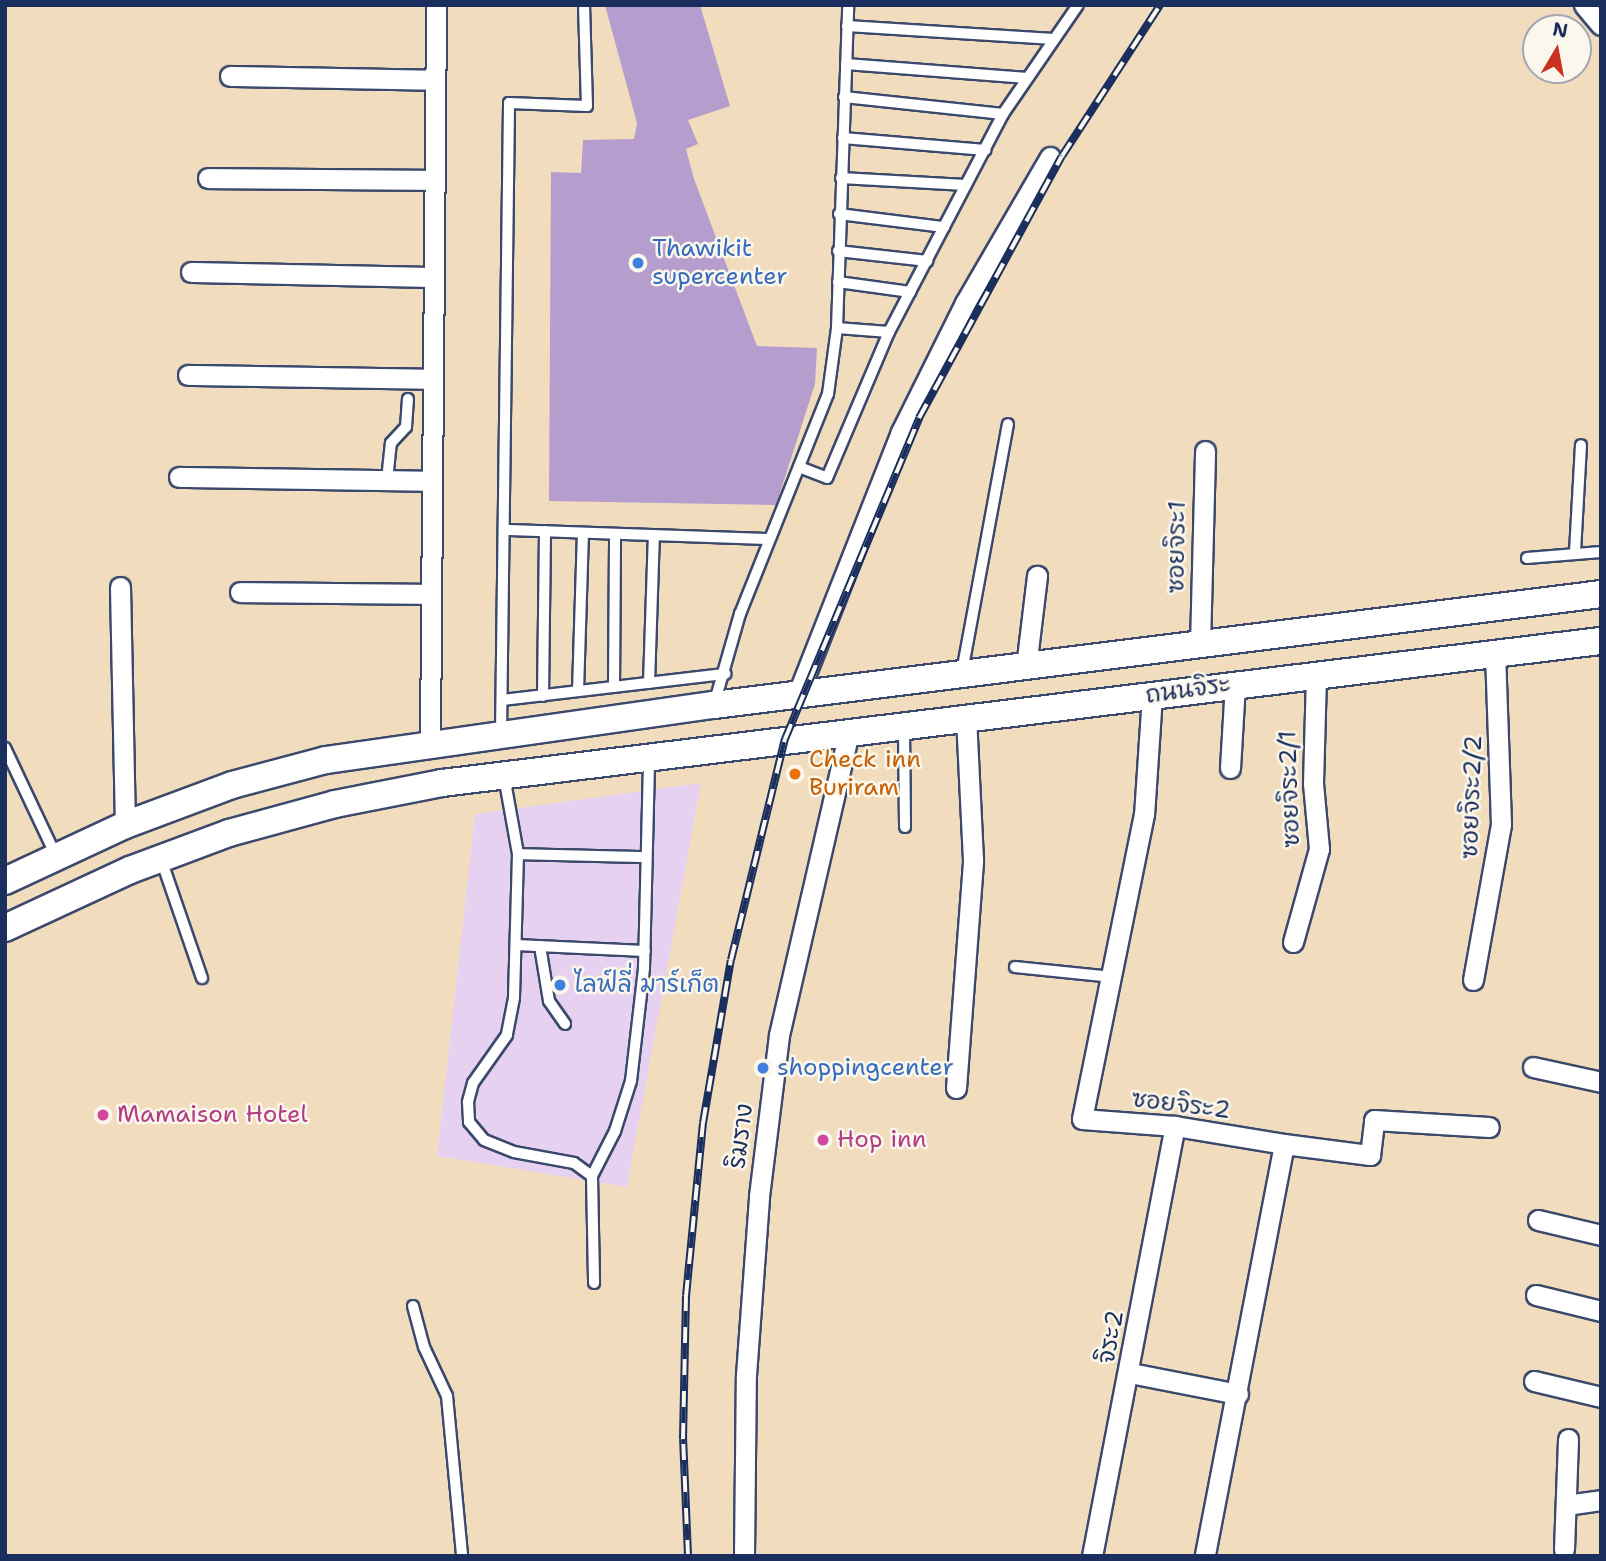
<!DOCTYPE html>
<meta charset="utf-8">
<style>
body{margin:0}
#map{position:relative;width:1606px;height:1561px;overflow:hidden;background:#f1ddbd;font-family:"Shantell Sans","Playpen Sans Thai",sans-serif}
div>[style]{position:absolute}
[style*='--x']{left:calc(var(--x)*1px);top:calc(var(--y)*1px);width:calc(var(--w)*1px);rotate:calc(var(--a)*1deg)}
.built>*{inset:0;background:#e6d2f0}
.building>*{inset:0;background:#b59dcd}
.roads{filter:drop-shadow(2px 0 #3b496c) drop-shadow(-2px 0 #3b496c) drop-shadow(0 2px #3b496c) drop-shadow(0 -2px #3b496c)}
.lane>*{height:10px;margin:-5px;padding:0 5px;transform-origin:5px;border-radius:5px;background:#fff}
.street>*{height:19px;margin:-9.5px;padding:0 9.5px;transform-origin:9.5px;border-radius:9.5px;background:#fff}
.secondary>*{height:26px;margin:-13px;padding:0 13px;transform-origin:13px;border-radius:13px;background:#fff}
.rail>*{height:8px;margin-top:-4px;transform-origin:0;background:repeating-linear-gradient(90deg,#fbf7ec 0 16px,#1b2f5e 0 32px);box-sizing:border-box;border-block:2px solid #1b2f5e}
.dots>*{width:19px;height:19px;translate:-50% -50%;box-sizing:border-box;border:4px solid #fbf7ec;border-radius:50%}
span{translate:-50% -50%;white-space:nowrap;text-align:center;line-height:1.15;-webkit-text-stroke:5px #fbf7ec;paint-order:stroke}
.shop-label{font-size:24px;color:#366cbe}
.left{translate:0 -50%;text-align:left}
.street-label{font-size:24px;color:#1b2f5e}
.food-label{font-size:24px;color:#c56008}
.hotel-label{font-size:24px;color:#b23c85}
.frame{position:absolute;inset:0;border:7px solid #1b2f5e;pointer-events:none}
.north{position:absolute;left:1522px;top:14px;width:70px;height:70px;box-sizing:border-box;background:#fbf7ec;border:2px solid #a1a7b3;border-radius:50%;rotate:10deg;font-size:19px;font-weight:700;line-height:28px;text-align:center;color:#1b2f5e}
.north::after{content:'';display:block;margin:auto;width:24px;height:32px;background:#c8321e;clip-path:polygon(50% 0,100% 100%,50% 72%,0 100%)}
</style>
<div id="map">
<div class="built">
<div style="clip-path:polygon(701px 783px,627px 1187px,437px 1156px,475px 814px)"></div>
</div>
<div class="building">
<div style="clip-path:polygon(605px 5px,700px 5px,730px 106px,688px 120px,698px 144px,686px 149px,694px 179px,757px 346px,817px 348px,815px 384px,776px 505px,549px 501px,551px 172px,581px 173px,583px 140px,634px 139px,637px 123px)"></div>
</div>
<div class="roads">
<div class="lane">
<div style="--x:847;--y:26;--w:207;--a:3.6"></div>
<div style="--x:846;--y:64;--w:182;--a:4.4"></div>
<div style="--x:844;--y:97;--w:160;--a:6.1"></div>
<div style="--x:843;--y:138;--w:143;--a:4.8"></div>
<div style="--x:841;--y:178;--w:125;--a:3.2"></div>
<div style="--x:839;--y:214;--w:106;--a:7.1"></div>
<div style="--x:838;--y:251;--w:90;--a:6.4"></div>
<div style="--x:838;--y:282;--w:73;--a:7.9"></div>
<div style="--x:837;--y:328;--w:52;--a:4.4"></div>
<div style="--x:799;--y:467;--w:30;--a:21"></div>
<div style="--x:827;--y:478;--w:159;--a:-67"></div>
<div style="--x:889;--y:332;--w:246;--a:-62.4"></div>
<div style="--x:1003;--y:114;--w:132;--a:-55.5"></div>
<div style="--x:387;--y:480;--w:37;--a:-84"></div>
<div style="--x:391;--y:443;--w:22;--a:-47"></div>
<div style="--x:406;--y:427;--w:28;--a:-86"></div>
<div style="--x:507;--y:530;--w:262;--a:2"></div>
<div style="--x:1575;--y:552;--w:107;--a:-86.8"></div>
<div style="--x:1527;--y:558;--w:74;--a:-4.6"></div>
<div style="--x:962;--y:672;--w:252;--a:-79.5"></div>
<div style="--x:649;--y:683;--w:148;--a:-88.1"></div>
<div style="--x:614;--y:687;--w:153;--a:-89.6"></div>
<div style="--x:578;--y:691;--w:158;--a:-88.2"></div>
<div style="--x:543;--y:696;--w:165;--a:-89.3"></div>
<div style="--x:503;--y:700;--w:224;--a:-6.7"></div>
<div style="--x:715;--y:701;--w:91;--a:-74"></div>
<div style="--x:740;--y:614;--w:237;--a:-68.2"></div>
<div style="--x:828;--y:394;--w:67;--a:-82.2"></div>
<div style="--x:837;--y:328;--w:323;--a:-88"></div>
<div style="--x:904;--y:729;--w:98;--a:89.4"></div>
<div style="--x:501;--y:734;--w:631;--a:-89.27"></div>
<div style="--x:509;--y:103;--w:78;--a:2.2"></div>
<div style="--x:587;--y:106;--w:101;--a:-91.7"></div>
<div style="--x:5;--y:748;--w:119;--a:64.7"></div>
<div style="--x:504;--y:776;--w:79;--a:79.8"></div>
<div style="--x:518;--y:854;--w:144;--a:91.6"></div>
<div style="--x:514;--y:998;--w:38;--a:101"></div>
<div style="--x:507;--y:1035;--w:59;--a:125.3"></div>
<div style="--x:473;--y:1083;--w:20;--a:105"></div>
<div style="--x:468;--y:1102;--w:20;--a:87"></div>
<div style="--x:469;--y:1122;--w:23;--a:50"></div>
<div style="--x:484;--y:1140;--w:32;--a:22"></div>
<div style="--x:514;--y:1152;--w:61;--a:10.4"></div>
<div style="--x:574;--y:1163;--w:22;--a:36"></div>
<div style="--x:592;--y:1176;--w:107;--a:88.9"></div>
<div style="--x:518;--y:854;--w:127;--a:1.4"></div>
<div style="--x:161;--y:859;--w:126;--a:71"></div>
<div style="--x:516;--y:945;--w:129;--a:2.7"></div>
<div style="--x:540;--y:946;--w:56;--a:80.7"></div>
<div style="--x:549;--y:1001;--w:28;--a:55"></div>
<div style="--x:1015;--y:967;--w:98;--a:5.9"></div>
<div style="--x:592;--y:1176;--w:51;--a:-62.9"></div>
<div style="--x:615;--y:1131;--w:52;--a:-72.3"></div>
<div style="--x:631;--y:1081;--w:114;--a:-83.4"></div>
<div style="--x:644;--y:968;--w:207;--a:-88.6"></div>
<div style="--x:413;--y:1306;--w:42;--a:75"></div>
<div style="--x:424;--y:1347;--w:54;--a:64.9"></div>
<div style="--x:447;--y:1396;--w:161;--a:84.6"></div>
</div>
<div class="street">
<div style="--x:1584;--y:5;--w:26;--a:50"></div>
<div style="--x:230;--y:76;--w:205;--a:1.1"></div>
<div style="--x:208;--y:178;--w:226;--a:0.5"></div>
<div style="--x:191;--y:272;--w:243;--a:1.2"></div>
<div style="--x:188;--y:375;--w:245;--a:0.9"></div>
<div style="--x:179;--y:477;--w:253;--a:0.9"></div>
<div style="--x:120;--y:587;--w:238;--a:88.8"></div>
<div style="--x:240;--y:592;--w:191;--a:0.6"></div>
<div style="--x:1200;--y:645;--w:194;--a:-88.5"></div>
<div style="--x:1026;--y:667;--w:92;--a:-83.1"></div>
<div style="--x:1152;--y:695;--w:119;--a:93.8"></div>
<div style="--x:1144;--y:814;--w:311;--a:101.5"></div>
<div style="--x:1082;--y:1119;--w:93;--a:4.3"></div>
<div style="--x:1175;--y:1126;--w:110;--a:9.4"></div>
<div style="--x:1284;--y:1144;--w:420;--a:100.9"></div>
<div style="--x:797;--y:696;--w:284;--a:-68.5"></div>
<div style="--x:901;--y:432;--w:144;--a:-63.6"></div>
<div style="--x:965;--y:303;--w:169;--a:-59.8"></div>
<div style="--x:430;--y:742;--w:737;--a:-89.53"></div>
<div style="--x:1230;--y:768;--w:84;--a:-86.6"></div>
<div style="--x:1293;--y:942;--w:97;--a:-74.4"></div>
<div style="--x:1319;--y:849;--w:66;--a:-95.2"></div>
<div style="--x:1313;--y:783;--w:110;--a:-88.4"></div>
<div style="--x:1473;--y:980;--w:158;--a:-79.8"></div>
<div style="--x:1501;--y:824;--w:169;--a:-92"></div>
<div style="--x:1533;--y:1067;--w:70;--a:12.4"></div>
<div style="--x:956;--y:1088;--w:229;--a:-85.7"></div>
<div style="--x:973;--y:860;--w:142;--a:-92.8"></div>
<div style="--x:1284;--y:1144;--w:87;--a:7.3"></div>
<div style="--x:1370;--y:1155;--w:35;--a:-83"></div>
<div style="--x:1374;--y:1120;--w:115;--a:3.5"></div>
<div style="--x:1538;--y:1220;--w:65;--a:13.4"></div>
<div style="--x:1536;--y:1295;--w:67;--a:13.8"></div>
<div style="--x:1130;--y:1373;--w:110;--a:11"></div>
<div style="--x:1534;--y:1381;--w:69;--a:13.4"></div>
<div style="--x:1566;--y:1505;--w:35;--a:-8"></div>
<div style="--x:1564;--y:1549;--w:110;--a:-87.9"></div>
<div style="--x:744;--y:1556;--w:181;--a:-89.4"></div>
<div style="--x:746;--y:1375;--w:179;--a:-85.8"></div>
<div style="--x:759;--y:1196;--w:162;--a:-82.9"></div>
<div style="--x:779;--y:1035;--w:312;--a:-77"></div>
<div style="--x:1092;--y:1556;--w:438;--a:-79.1"></div>
</div>
<div class="secondary">
<div style="--x:5;--y:881;--w:132;--a:-25"></div>
<div style="--x:125;--y:825;--w:114;--a:-20.5"></div>
<div style="--x:232;--y:785;--w:97;--a:-14.9"></div>
<div style="--x:326;--y:760;--w:392;--a:-8.1"></div>
<div style="--x:714;--y:705;--w:894;--a:-7.13"></div>
<div style="--x:5;--y:928;--w:138;--a:-24.9"></div>
<div style="--x:130;--y:870;--w:106;--a:-20.5"></div>
<div style="--x:229;--y:833;--w:110;--a:-15.3"></div>
<div style="--x:335;--y:804;--w:109;--a:-11.1"></div>
<div style="--x:442;--y:783;--w:1168;--a:-6.99"></div>
</div>
</div>
<div class="rail">
<div style="--x:688;--y:1556;--w:117;--a:-92.4"></div>
<div style="--x:683;--y:1439;--w:143;--a:-88.8"></div>
<div style="--x:686;--y:1296;--w:174;--a:-84.4"></div>
<div style="--x:703;--y:1123;--w:165;--a:-80.3"></div>
<div style="--x:731;--y:960;--w:228;--a:-76.3"></div>
<div style="--x:785;--y:739;--w:348;--a:-67.3"></div>
<div style="--x:919;--y:418;--w:298;--a:-61.4"></div>
<div style="--x:1062;--y:156;--w:180;--a:-57"></div>
</div>
<div class="dots">
<div style="left:638px;top:263px;background:#3f7fe0"></div>
<div style="left:795px;top:774px;background:#e8710a"></div>
<div style="left:560px;top:985px;background:#3f7fe0"></div>
<div style="left:763px;top:1068px;background:#3f7fe0"></div>
<div style="left:103px;top:1115px;background:#d1479c"></div>
<div style="left:823px;top:1140px;background:#d1479c"></div>
</div>
<div class="shop-label">
<span class="left" style="left:652px;top:263px">Thawikit<br>supercenter</span>
<span class="left" style="left:574px;top:985px">ไลฟ์ลี่ มาร์เก็ต</span>
<span class="left" style="left:777px;top:1068px">shoppingcenter</span>
</div>
<div class="street-label">
<span style="left:1177px;top:547px;rotate:-89deg">ซอยจิระ1</span>
<span style="left:1188px;top:690px;rotate:-8deg">ถนนจิระ</span>
<span style="left:1290px;top:789px;rotate:-92deg">ซอยจิระ2/1</span>
<span style="left:1472px;top:797px;rotate:-88deg">ซอยจิระ2/2</span>
<span style="left:1181px;top:1105px;rotate:7deg">ซอยจิระ2</span>
<span style="left:741px;top:1136px;rotate:-83deg">ริมราง</span>
<span style="left:1111px;top:1337px;rotate:-79deg">จิระ2</span>
</div>
<div class="food-label">
<span class="left" style="left:809px;top:774px">Check inn<br>Buriram</span>
</div>
<div class="hotel-label">
<span class="left" style="left:117px;top:1115px">Mamaison Hotel</span>
<span class="left" style="left:837px;top:1140px">Hop inn</span>
</div>
<div class="frame"></div>
<div class="north">N</div>
</div>
